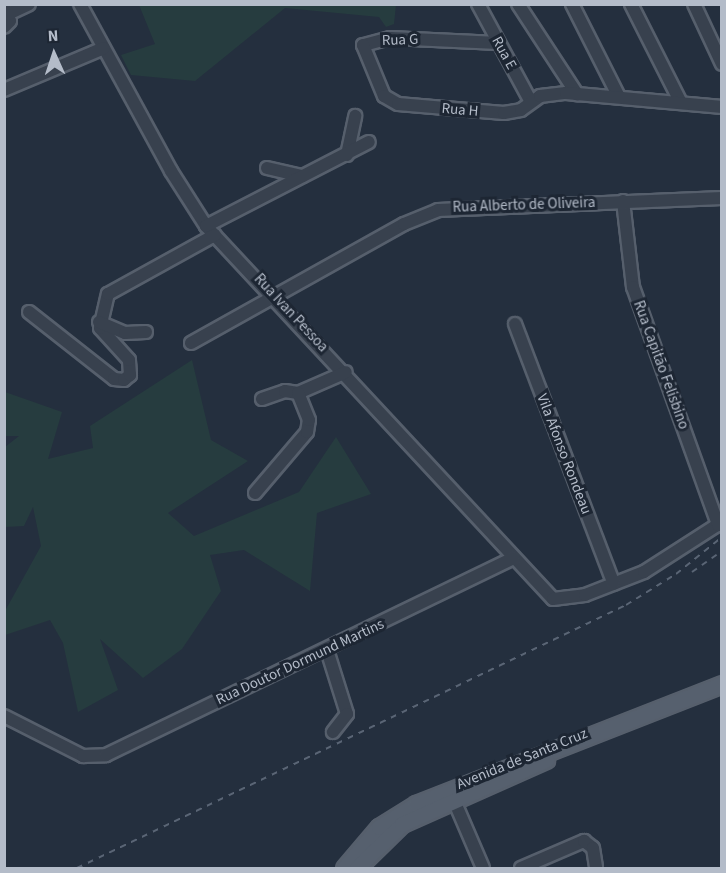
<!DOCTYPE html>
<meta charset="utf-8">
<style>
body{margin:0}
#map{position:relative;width:726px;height:873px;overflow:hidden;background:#242f3e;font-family:"Source Sans 3",sans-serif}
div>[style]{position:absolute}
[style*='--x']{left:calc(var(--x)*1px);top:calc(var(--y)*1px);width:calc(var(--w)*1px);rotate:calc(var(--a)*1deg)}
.green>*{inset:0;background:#263c3f}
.roads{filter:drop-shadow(2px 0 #565f6c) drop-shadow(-2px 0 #565f6c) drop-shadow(0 2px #565f6c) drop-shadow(0 -2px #565f6c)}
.minor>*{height:12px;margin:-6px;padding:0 6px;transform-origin:6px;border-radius:6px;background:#38414e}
.major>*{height:15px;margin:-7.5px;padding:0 7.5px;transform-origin:7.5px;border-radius:7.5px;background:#56606e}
.rail>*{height:2px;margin-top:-1px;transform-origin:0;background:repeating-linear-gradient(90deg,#5a6575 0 6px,transparent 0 12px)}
span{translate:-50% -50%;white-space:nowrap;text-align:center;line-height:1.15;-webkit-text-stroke:6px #1d2633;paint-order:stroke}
.street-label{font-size:15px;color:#b4bcc9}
.frame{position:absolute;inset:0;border:6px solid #b4bcc9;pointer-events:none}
.north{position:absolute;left:24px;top:24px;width:60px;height:60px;-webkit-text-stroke:4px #1d2633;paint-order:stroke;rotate:357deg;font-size:16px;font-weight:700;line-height:24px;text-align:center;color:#b4bcc9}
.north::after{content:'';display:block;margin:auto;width:21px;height:27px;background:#b4bcc9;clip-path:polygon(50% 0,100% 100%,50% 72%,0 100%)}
</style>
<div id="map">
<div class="green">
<div style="clip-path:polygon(139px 5px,396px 5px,394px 24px,386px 27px,379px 17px,285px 8px,195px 81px,131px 75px,121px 55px,155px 44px)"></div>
<div style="clip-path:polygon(192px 360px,211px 440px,248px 461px,168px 513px,194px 536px,299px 492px,336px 437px,371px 494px,317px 513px,310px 591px,244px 550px,210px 555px,221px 591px,182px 649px,143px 678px,100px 639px,118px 690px,78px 712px,63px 643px,50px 620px,5px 635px,5px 611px,41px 546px,33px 507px,24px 526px,5px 527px,5px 447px,19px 436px,5px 436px,5px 392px,62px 412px,48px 459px,93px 448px,90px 426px)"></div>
</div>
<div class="roads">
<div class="minor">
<div style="--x:80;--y:4;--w:190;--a:61.4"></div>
<div style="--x:171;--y:171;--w:65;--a:57.5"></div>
<div style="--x:206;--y:226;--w:509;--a:47.07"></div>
<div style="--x:553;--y:599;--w:32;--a:-7"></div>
<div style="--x:585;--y:595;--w:63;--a:-21.3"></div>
<div style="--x:644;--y:572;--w:93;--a:-32.7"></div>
<div style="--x:478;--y:4;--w:111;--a:61.6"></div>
<div style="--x:518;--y:4;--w:108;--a:56.8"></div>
<div style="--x:572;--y:4;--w:104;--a:63.2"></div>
<div style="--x:631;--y:4;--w:111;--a:63.2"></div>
<div style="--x:694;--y:4;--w:66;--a:65"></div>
<div style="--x:4;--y:7;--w:15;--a:67"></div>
<div style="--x:10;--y:21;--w:8;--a:135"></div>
<div style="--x:8;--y:14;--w:23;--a:-25"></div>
<div style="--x:498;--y:43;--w:108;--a:-177.3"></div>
<div style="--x:390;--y:38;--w:28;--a:165"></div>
<div style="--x:363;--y:45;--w:55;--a:67.6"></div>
<div style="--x:384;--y:96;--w:16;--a:30"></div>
<div style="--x:398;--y:104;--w:106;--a:4.9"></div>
<div style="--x:504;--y:113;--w:17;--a:-10"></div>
<div style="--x:521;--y:110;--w:24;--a:-36"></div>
<div style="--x:540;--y:96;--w:26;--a:-7"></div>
<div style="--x:566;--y:93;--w:157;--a:5.1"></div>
<div style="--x:4;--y:90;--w:108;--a:-22.8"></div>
<div style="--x:347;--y:155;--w:40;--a:-78"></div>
<div style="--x:267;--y:168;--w:36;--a:13"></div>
<div style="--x:623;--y:201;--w:87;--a:83.4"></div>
<div style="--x:633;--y:287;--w:253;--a:70.3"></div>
<div style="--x:206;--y:226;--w:183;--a:-27.3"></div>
<div style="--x:29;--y:312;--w:108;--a:38.2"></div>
<div style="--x:114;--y:379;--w:10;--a:6"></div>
<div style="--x:124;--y:380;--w:8;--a:-40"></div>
<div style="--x:130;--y:375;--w:15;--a:-94"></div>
<div style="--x:129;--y:360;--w:43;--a:-132.2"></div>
<div style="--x:100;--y:328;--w:35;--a:-77"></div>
<div style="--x:108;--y:294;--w:122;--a:-28.9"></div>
<div style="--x:99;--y:322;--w:28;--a:23"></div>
<div style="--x:125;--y:333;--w:21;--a:-3"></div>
<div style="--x:515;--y:324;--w:278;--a:69.2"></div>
<div style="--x:191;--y:343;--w:244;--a:-29.2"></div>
<div style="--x:404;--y:224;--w:37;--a:-22"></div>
<div style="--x:438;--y:210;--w:284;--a:-2.4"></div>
<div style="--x:262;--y:399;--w:24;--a:-19"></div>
<div style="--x:285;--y:391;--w:13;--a:9"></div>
<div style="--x:298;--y:393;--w:52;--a:-23.6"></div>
<div style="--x:255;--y:493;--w:80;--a:-49.6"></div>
<div style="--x:307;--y:432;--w:12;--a:-81"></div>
<div style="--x:309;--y:420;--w:29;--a:-112"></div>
<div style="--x:327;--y:650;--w:67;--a:72.6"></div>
<div style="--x:347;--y:714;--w:23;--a:128"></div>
<div style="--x:4;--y:716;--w:89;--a:26.9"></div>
<div style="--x:83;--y:756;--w:23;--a:-2"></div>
<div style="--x:106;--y:755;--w:453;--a:-25.8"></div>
<div style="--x:453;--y:798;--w:76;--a:66.8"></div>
<div style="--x:521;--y:868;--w:69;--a:-23.2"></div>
<div style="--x:584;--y:841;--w:11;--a:38"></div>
<div style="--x:593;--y:848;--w:20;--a:81"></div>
</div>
<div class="major">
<div style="--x:344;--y:868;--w:54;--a:-49.5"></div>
<div style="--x:379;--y:827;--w:44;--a:-31.9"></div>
<div style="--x:416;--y:804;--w:329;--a:-21.4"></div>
<div style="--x:357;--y:868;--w:63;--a:-44.4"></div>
<div style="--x:402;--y:824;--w:158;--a:-24"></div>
</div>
</div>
<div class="rail">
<div style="--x:692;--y:572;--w:37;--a:-35"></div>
<div style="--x:77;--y:868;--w:609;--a:-25.6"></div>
<div style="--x:626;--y:605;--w:59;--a:-31.8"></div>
<div style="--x:676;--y:574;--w:59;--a:-38.8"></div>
</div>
<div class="street-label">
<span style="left:400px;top:40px;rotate:-2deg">Rua G</span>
<span style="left:504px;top:53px;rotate:61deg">Rua E</span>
<span style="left:460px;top:110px;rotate:5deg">Rua H</span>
<span style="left:524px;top:205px;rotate:-2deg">Rua Alberto de Oliveira</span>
<span style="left:291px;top:313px;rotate:47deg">Rua Ivan Pessoa</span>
<span style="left:661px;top:365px;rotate:70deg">Rua Capitão Felisbino</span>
<span style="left:564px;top:454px;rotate:69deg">Vila Afonso Rondeau</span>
<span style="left:300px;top:662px;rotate:-25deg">Rua Doutor Dormund Martins</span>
<span style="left:522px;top:759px;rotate:-22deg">Avenida de Santa Cruz</span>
</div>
<div class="frame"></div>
<div class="north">N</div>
</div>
